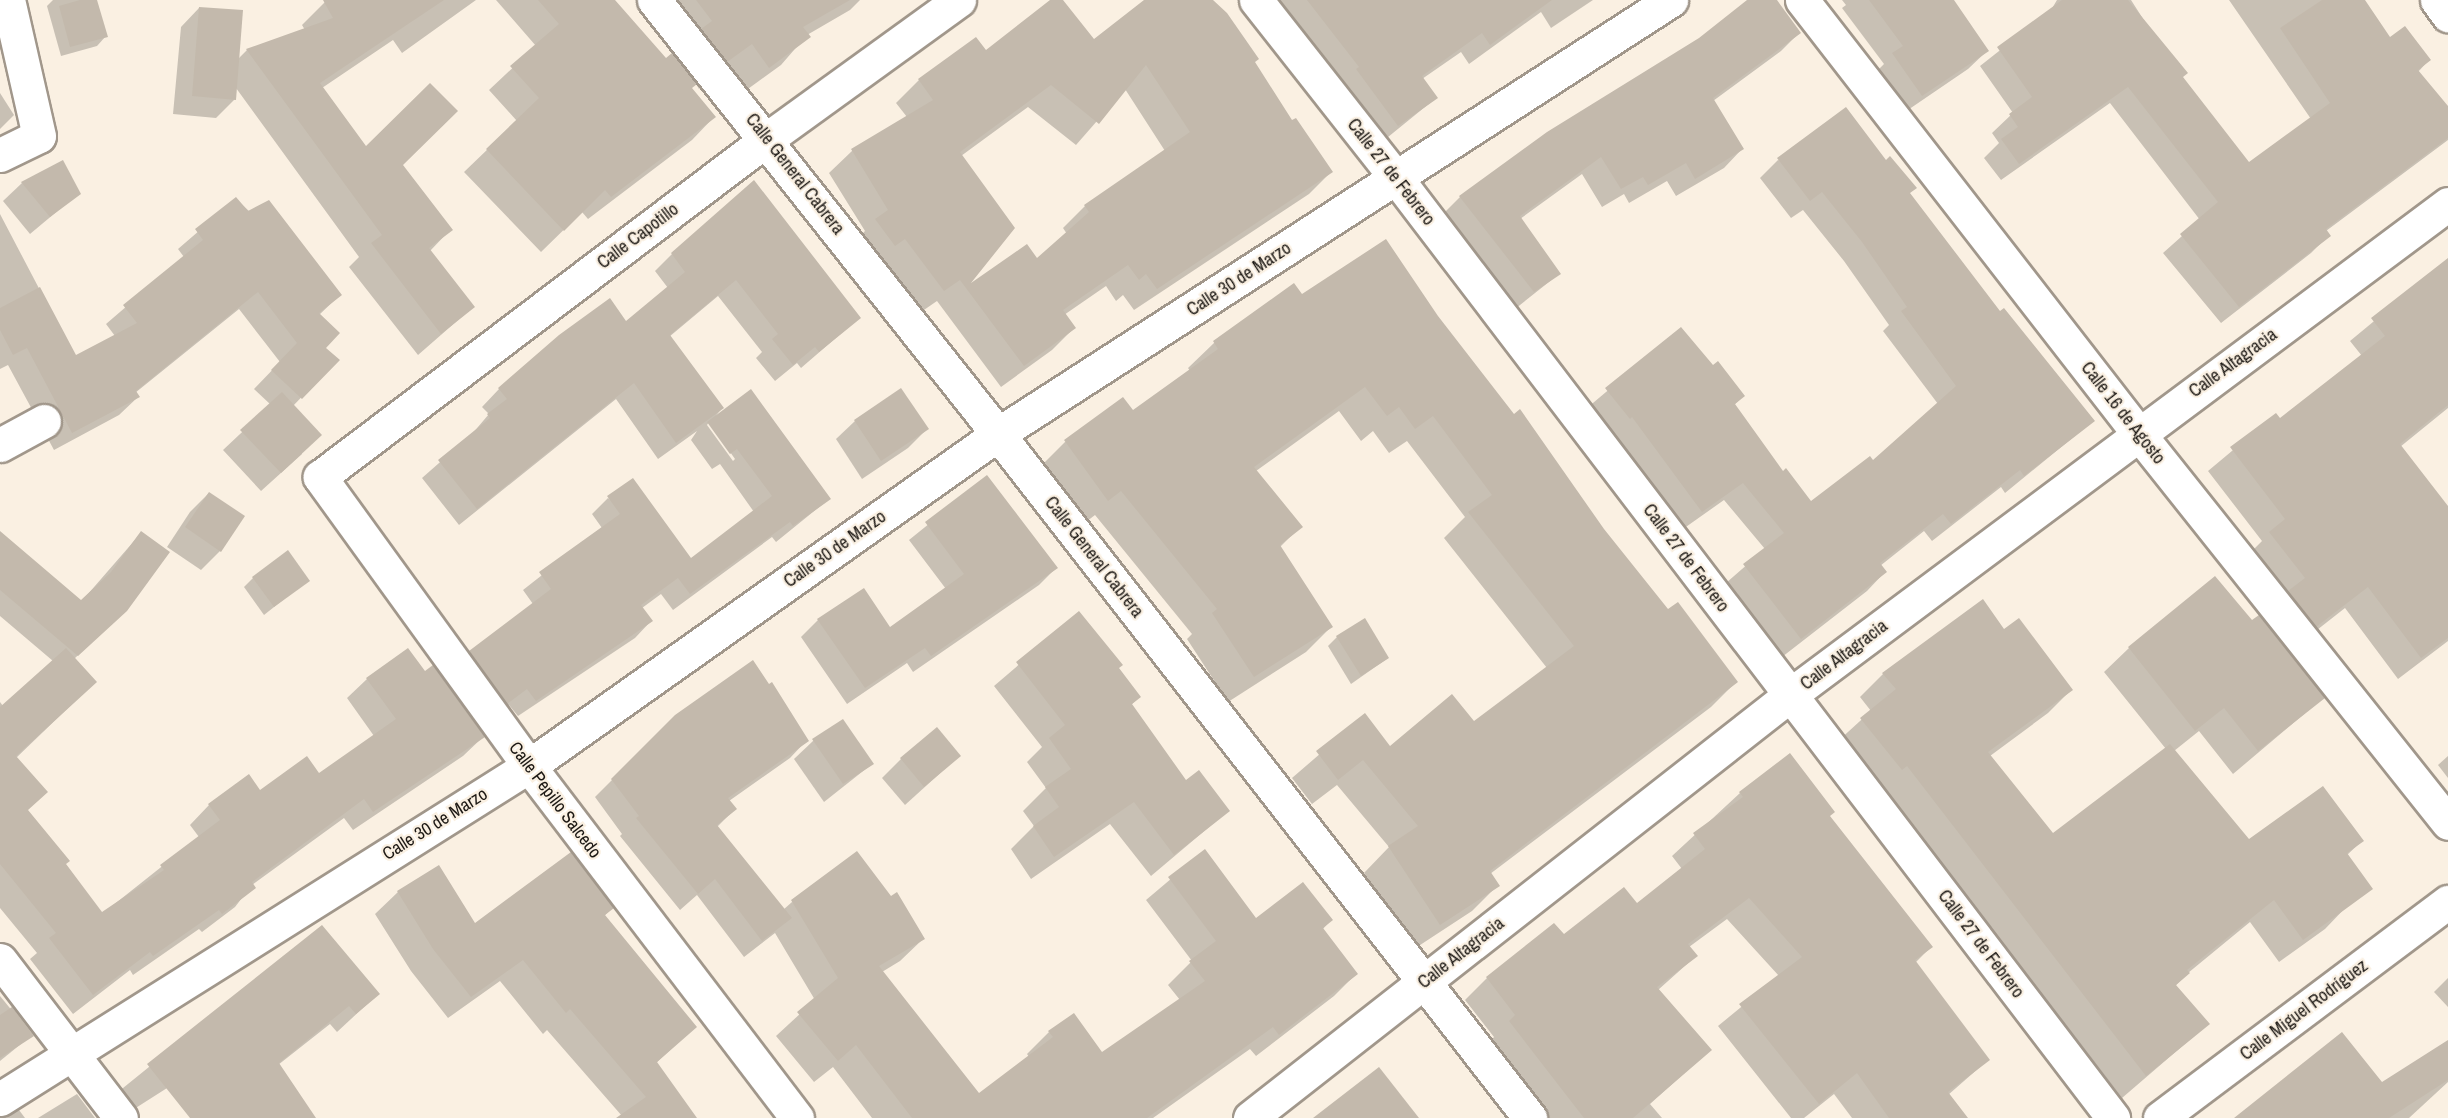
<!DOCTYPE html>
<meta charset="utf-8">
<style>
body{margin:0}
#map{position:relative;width:2448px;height:1118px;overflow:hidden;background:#faf0e2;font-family:"Archivo Narrow",sans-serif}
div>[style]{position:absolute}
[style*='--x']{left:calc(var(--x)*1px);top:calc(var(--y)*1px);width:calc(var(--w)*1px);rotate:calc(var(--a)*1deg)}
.shadow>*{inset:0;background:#0003}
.building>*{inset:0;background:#c3b9ac}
.roads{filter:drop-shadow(2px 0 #a1978b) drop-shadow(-2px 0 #a1978b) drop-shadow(0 2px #a1978b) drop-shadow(0 -2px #a1978b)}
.street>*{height:33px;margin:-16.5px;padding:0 16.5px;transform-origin:16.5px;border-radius:16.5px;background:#fff}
span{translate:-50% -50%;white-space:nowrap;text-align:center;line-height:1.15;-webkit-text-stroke:4.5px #faf0e2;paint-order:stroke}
.street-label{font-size:18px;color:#1c1814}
</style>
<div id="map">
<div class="shadow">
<div style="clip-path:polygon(53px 0,96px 0,106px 36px,97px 46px,61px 56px,47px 6px)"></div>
<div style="clip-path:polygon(327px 0,476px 0,402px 53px,393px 40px,322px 88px,366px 148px,401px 165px,451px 229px,430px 251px,473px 307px,418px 355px,349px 267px,359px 257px,236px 88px,235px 99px,216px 118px,173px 114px,181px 27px,199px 8px,238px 59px,247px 50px,305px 30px,302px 25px)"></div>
<div style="clip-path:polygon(496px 0,613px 0,666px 60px,674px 58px,684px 48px,649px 0,860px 0,850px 10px,807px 35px,781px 65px,741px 94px,724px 71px,699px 89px,696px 84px,691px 88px,714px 117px,692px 140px,588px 219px,582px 212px,541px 252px,464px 172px,517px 121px,489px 90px,536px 46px)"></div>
<div style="clip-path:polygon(evenodd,1052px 0,1061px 0,1094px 41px,1146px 0,1211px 0,1292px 122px,1331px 172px,1309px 194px,1134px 310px,1123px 295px,1116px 301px,1106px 286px,1064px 315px,1074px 328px,1052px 350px,1001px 387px,937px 301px,921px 312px,882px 260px,873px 267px,854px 242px,865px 231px,829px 173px,852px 151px,907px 117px,896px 103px,919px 80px,976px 39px,986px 53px,1052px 0,1125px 89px,1165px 151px,1085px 206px,1063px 228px,1067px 234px,1036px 261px,1026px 247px,966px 288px,1013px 228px,961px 156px,1028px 107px,1076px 145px,1125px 89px)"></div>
<div style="clip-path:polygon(1274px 0,1593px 0,1551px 28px,1541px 12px,1469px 64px,1461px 52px,1422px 79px,1436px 98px,1377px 146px)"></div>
<div style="clip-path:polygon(1751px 0,1775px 0,1799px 33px,1781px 51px,1713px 101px,1742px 149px,1724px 168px,1676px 196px,1667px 181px,1629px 203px,1624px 194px,1602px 207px,1582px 174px,1520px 219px,1559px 274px,1515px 309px,1442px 215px,1460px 197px,1700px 39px)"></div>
<div style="clip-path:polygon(1842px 0,1952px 0,1987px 51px,1968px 69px,1902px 114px,1875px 73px,1884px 64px,1842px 8px,1846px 5px)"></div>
<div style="clip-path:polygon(2057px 0,2131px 0,2181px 78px,2249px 164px,2311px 119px,2229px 0,2363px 0,2389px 40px,2429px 60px,2418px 72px,2448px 109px,2448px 140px,2326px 231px,2329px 235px,2311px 253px,2221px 323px,2163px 253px,2200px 220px,2110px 103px,2001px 180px,1984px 158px,1999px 143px,1992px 133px,2013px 113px,1980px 66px,2051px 10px)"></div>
<div style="clip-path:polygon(0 93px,14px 115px,0 129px)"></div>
<div style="clip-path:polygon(1778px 160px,1909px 194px,1999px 313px,2093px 421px,2005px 493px,2001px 487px,1932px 541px,1924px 531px,1880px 566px,1885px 572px,1867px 591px,1782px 657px,1726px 583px,1765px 549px,1724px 500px,1683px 529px,1613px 434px,1611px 436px,1587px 408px,1681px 329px,1712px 367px,1743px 396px,1734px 405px,1783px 473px,1811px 503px,1873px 462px,1938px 404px,1883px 331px,1889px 325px,1844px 261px,1803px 210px,1791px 218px,1760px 178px)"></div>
<div style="clip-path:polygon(22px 183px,79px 193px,30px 234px,3px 201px)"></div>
<div style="clip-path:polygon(236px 199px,340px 295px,319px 315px,324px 348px,337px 360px,293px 406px,302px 454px,261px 491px,223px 450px,271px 405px,254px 389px,280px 362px,239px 309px,135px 393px,138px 397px,119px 415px,54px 450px,8px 365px,0 369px,0 214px,75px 357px,115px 336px,106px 324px,184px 257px,178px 249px)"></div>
<div style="clip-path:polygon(evenodd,672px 254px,859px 318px,801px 368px,797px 363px,775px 381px,756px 358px,762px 352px,718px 296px,669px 337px,722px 408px,715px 417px,829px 499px,776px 542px,772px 537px,673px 610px,661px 594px,642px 608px,651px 621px,635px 638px,518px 716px,509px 705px,490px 719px,453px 668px,533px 604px,523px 590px,602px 528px,592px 514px,608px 498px,691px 560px,754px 512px,720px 464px,712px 469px,691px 440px,697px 431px,658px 459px,616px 399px,459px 525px,422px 478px,472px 434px,489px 414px,482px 407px,499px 389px,626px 323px,668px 288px,655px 271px,672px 254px,709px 422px,735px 459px,733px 461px,707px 425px,709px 422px)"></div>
<div style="clip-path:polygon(2448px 260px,2448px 408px,2400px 447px,2448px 508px,2448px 641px,2398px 679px,2345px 608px,2294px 648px,2248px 555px,2262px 541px,2208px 471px,2275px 415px,2280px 420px,2362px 356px,2350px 341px)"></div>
<div style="clip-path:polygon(1294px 285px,1302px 297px,1436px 317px,1668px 612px,1736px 682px,1711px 707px,1490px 874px,1498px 885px,1472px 911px,1414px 949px,1364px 873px,1389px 847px,1337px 785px,1312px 804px,1292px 778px,1365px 715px,1390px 748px,1473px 723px,1547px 668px,1444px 538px,1465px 517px,1407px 441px,1389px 453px,1373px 431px,1361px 441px,1339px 411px,1256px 471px,1301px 526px,1280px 547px,1331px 627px,1306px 652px,1228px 702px,1187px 639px,1192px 634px,1095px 515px,1082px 525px,1040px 467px,1065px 442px,1132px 412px,1190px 371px,1188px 368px,1214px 343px)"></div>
<div style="clip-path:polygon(855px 421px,927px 429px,908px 448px,862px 479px,836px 439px)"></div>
<div style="clip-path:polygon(987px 477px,1056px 568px,1039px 585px,913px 672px,907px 663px,847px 704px,801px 637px,818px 620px,864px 590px,890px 629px,946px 589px,909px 540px)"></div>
<div style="clip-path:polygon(209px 493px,220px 551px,201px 570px,167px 547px,190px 512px)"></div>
<div style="clip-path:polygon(0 532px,81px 602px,141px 533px,110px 625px,74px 659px,95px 682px,16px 758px,27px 811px,102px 914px,199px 837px,190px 825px,209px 805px,319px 775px,374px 736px,347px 698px,367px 679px,425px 673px,483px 737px,463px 756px,353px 830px,344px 818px,252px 885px,235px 907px,202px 932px,199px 929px,133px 975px,130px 970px,73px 1014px,30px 959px,37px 953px,0 908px,0 702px,3px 706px,53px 661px,0 616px)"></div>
<div style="clip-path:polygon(253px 578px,308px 580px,264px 615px,244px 587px)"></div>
<div style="clip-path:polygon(1079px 613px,1139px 697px,1131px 705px,1186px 783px,1228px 811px,1151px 876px,1110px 824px,1031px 879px,1011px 849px,1034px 826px,1023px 811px,1046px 788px,1027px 762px,1042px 747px,994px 686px)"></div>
<div style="clip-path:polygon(2251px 622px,2323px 698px,2233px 774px,2199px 731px,2174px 751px,2249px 841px,2362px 841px,2347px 855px,2348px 905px,2325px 929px,2279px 962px,2250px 922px,2188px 973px,2175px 986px,2208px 1024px,2122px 1098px,1883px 788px,1878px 792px,1837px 742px,1871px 711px,1860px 697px,1883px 674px,2003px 631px,2071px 690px,2048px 713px,1990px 756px,2052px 835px,2166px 749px,2104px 672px,2129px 648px)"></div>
<div style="clip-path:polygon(1337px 637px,1388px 658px,1351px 684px,1328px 646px)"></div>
<div style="clip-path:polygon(676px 716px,807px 740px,790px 758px,729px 801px,735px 809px,717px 827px,783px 910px,792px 902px,923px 939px,900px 961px,882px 972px,978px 1095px,1029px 1057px,1027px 1054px,1049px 1032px,1102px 1054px,1180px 1000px,1168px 985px,1192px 961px,1146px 900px,1204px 851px,1256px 920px,1331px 920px,1322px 930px,1356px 974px,1334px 996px,1256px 1056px,1250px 1049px,1153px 1118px,872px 1118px,833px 1067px,814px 1082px,776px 1036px,815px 1000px,775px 933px,744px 957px,697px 895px,680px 910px,620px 836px,622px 834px,595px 797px)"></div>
<div style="clip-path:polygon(843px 721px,872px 764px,824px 802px,794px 759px,813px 741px)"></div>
<div style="clip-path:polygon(959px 756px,905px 805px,882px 778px,901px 759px)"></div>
<div style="clip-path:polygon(2448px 756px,2448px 778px,2438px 765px)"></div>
<div style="clip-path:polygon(1740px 793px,1828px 817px,1931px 947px,1915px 963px,1988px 1060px,1948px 1095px,1966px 1118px,1852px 1118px,1834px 1094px,1804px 1118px,1791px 1118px,1718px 1026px,1779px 976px,1727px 919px,1689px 947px,1696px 956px,1658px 990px,1710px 1050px,1650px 1104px,1662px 1118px,1544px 1118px,1488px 1044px,1494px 1037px,1465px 1000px,1487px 978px,1554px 925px,1564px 936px,1637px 905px,1682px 869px,1672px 856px)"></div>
<div style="clip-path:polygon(438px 867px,475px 925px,612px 908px,604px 916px,695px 1027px,656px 1063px,695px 1118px,619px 1118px,622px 1116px,547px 1030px,543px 1034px,500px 981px,448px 1018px,411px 971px,375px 914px,398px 892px)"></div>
<div style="clip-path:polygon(322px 927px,378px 994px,337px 1032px,330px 1024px,278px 1065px,310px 1118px,209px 1118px,255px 1032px,120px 1118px,102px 1105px)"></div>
<div style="clip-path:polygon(2448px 978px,2448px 1007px,2434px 992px)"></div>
<div style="clip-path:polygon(0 996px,32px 1035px,0 1061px)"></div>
<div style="clip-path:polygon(2448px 1061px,2448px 1082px,2409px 1118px,2235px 1118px,2382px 1084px)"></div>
<div style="clip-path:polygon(77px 1094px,95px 1118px,38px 1118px)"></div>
<div style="clip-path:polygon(19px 1110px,25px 1118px,0 1118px)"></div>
</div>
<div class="building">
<div style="clip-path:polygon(80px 0,97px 0,108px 37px,70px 47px,59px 6px)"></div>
<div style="clip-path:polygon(323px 0,444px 0,320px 83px,366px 146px,430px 83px,458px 111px,403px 165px,453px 230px,429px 248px,475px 307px,441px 334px,371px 243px,382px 235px,246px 49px,333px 18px)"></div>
<div style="clip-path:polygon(538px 0,615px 0,666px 58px,672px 53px,697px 84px,692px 88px,716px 117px,611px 197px,605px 190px,564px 231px,486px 149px,539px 98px,510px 66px,559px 24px)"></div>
<div style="clip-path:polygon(696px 0,850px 0,803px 27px,811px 37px,769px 68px,752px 44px,727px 62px,701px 29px,712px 21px)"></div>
<div style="clip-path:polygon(evenodd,1050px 0,1063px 0,1094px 39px,1144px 0,1213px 0,1227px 13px,1259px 59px,1255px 62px,1292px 120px,1296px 118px,1333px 172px,1157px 289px,1146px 274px,1139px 280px,1128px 265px,1063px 310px,1076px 328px,1024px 366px,960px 280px,944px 291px,905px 239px,895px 246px,875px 219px,888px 210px,851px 149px,933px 100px,918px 79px,976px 37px,986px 50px,1050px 0,1146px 65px,1190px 132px,1084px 205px,1089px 212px,1037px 258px,1027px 244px,971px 283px,1015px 228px,960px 152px,1051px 85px,1099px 124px,1146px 65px)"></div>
<div style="clip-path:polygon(1307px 0,1552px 0,1490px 45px,1482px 33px,1422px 76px,1438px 98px,1398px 126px,1356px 69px,1359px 67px)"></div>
<div style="clip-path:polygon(1747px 0,1777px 0,1801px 33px,1713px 98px,1744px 149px,1695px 179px,1686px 163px,1648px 185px,1643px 177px,1621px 189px,1601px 157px,1520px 216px,1561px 274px,1534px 292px,1459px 196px,1547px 132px,1699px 38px)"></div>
<div style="clip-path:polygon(1869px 0,1954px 0,1989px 51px,1922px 96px,1892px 53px,1903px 46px)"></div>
<div style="clip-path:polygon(2062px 0,2128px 0,2188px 73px,2183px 77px,2249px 162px,2330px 103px,2280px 28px,2322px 0,2365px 0,2390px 37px,2405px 26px,2431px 60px,2418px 70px,2448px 106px,2448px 138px,2326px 229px,2331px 236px,2239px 307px,2180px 234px,2218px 202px,2128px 87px,2019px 164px,2001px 139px,2018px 127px,2009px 114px,2032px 97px,1997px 47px)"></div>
<div style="clip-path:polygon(199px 7px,243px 10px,236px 100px,192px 96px)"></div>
<div style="clip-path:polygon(1846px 107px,1886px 160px,1890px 156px,1917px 188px,1910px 193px,2000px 311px,2004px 308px,2095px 421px,2024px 476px,2020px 470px,1951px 524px,1943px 514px,1880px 563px,1887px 572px,1801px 639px,1743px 564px,1784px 533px,1743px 483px,1702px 512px,1632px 417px,1630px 419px,1605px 388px,1681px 327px,1713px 365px,1718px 361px,1745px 396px,1735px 404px,1783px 471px,1786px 468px,1811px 501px,1870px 456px,1873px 460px,1956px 386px,1901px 311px,1907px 307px,1862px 242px,1822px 192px,1810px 201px,1777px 158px)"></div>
<div style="clip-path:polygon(63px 160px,81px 194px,50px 217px,21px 182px)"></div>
<div style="clip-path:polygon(754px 180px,861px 318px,819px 352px,815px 347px,793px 365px,772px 339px,778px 334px,736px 280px,670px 335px,724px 408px,676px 443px,634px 383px,477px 509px,438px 460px,490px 418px,487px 414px,507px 399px,498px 388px,559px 335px,610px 298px,626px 321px,685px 272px,671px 253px)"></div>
<div style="clip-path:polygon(236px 197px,248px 211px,269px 200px,342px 295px,319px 313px,340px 333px,326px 348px,340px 360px,302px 399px,271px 370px,297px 343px,258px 292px,136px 391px,140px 397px,72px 433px,27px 348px,13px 355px,0 330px,0 308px,40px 287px,76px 355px,137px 323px,123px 305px,203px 240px,195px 229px)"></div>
<div style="clip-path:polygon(1386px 239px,1438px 316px,1514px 414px,1520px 409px,1604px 529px,1668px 609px,1678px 602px,1738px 682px,1490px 871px,1500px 886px,1440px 925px,1388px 846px,1418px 826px,1363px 760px,1338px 780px,1316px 751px,1365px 713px,1390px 746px,1452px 694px,1474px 721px,1574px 646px,1468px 512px,1492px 495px,1445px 432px,1433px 416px,1415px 429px,1399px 407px,1387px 416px,1365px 387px,1254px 467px,1303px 527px,1280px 545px,1333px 627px,1254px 677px,1212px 613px,1217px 609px,1121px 491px,1108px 501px,1064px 440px,1123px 397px,1133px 410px,1218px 349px,1213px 341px,1294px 283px,1302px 294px)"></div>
<div style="clip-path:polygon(2448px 258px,2448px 405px,2400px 444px,2448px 506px,2448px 638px,2421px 658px,2368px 587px,2316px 627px,2288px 591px,2305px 578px,2269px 532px,2285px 519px,2230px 447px,2276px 413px,2280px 418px,2385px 336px,2371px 318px)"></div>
<div style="clip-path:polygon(901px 388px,929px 429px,881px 461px,854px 420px)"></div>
<div style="clip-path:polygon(751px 389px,831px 499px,793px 526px,790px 522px,690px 594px,678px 578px,641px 605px,653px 621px,536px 701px,527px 689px,507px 704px,469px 651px,551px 589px,539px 572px,620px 514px,607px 496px,633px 478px,691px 558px,772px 496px,737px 449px,730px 454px,707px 422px)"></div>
<div style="clip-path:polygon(282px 392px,322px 435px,281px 473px,240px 430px)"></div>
<div style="clip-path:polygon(987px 475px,1058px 568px,931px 656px,925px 648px,865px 688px,817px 619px,864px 588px,890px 627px,964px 574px,925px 522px)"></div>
<div style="clip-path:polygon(209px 492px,245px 516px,221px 552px,185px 527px)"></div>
<div style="clip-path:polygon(0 531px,81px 600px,111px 572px,141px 531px,170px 552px,127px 611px,78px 656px,0 590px)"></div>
<div style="clip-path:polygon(288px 550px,310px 581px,274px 607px,252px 577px)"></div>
<div style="clip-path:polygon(2215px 576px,2252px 620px,2259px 615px,2325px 698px,2258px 751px,2224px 708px,2195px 731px,2128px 647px)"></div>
<div style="clip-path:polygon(1983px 599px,2004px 629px,2019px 618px,2073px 690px,1988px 752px,2053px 833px,2170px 744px,2249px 839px,2323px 786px,2364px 841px,2347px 853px,2373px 889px,2303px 940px,2274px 900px,2187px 970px,2190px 973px,2176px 985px,2210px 1024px,2146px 1076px,1907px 766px,1902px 770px,1860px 718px,1896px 689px,1882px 673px)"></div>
<div style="clip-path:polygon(1079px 611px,1123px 665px,1119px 668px,1141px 697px,1132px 704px,1186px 780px,1199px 770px,1230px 811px,1174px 855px,1134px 802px,1054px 857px,1033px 826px,1059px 807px,1045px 787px,1071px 769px,1049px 738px,1065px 725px,1016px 662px)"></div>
<div style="clip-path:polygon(1365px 618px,1389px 658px,1361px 676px,1336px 636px)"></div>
<div style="clip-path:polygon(66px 648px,97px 682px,16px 756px,48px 792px,28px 810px,70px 861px,66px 864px,102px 912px,164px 870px,160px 865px,220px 820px,208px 804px,249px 774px,260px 790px,307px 756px,319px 773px,396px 719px,366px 678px,408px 648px,425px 671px,433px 665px,485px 737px,373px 812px,364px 799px,252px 882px,256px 888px,222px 914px,219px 910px,153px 956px,150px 952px,93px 995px,49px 938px,56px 933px,0 864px,0 707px)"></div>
<div style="clip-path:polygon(753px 660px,769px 684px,772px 682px,809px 741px,728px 798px,737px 809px,717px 825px,792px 918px,762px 941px,715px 879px,698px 894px,636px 818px,639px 816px,611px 779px,675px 715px)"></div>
<div style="clip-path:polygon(843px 719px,874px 764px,843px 784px,812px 739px)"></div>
<div style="clip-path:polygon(937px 727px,961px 756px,924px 787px,900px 758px)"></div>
<div style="clip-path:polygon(1790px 753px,1835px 812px,1830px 816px,1933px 947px,1915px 960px,1990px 1060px,1948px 1092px,1968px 1118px,1889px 1118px,1857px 1073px,1819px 1104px,1739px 1004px,1802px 957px,1749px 898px,1688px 944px,1698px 956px,1657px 987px,1712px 1050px,1633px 1118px,1584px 1118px,1509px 1021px,1515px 1015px,1486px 977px,1554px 923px,1564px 934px,1624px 887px,1637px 903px,1705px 849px,1693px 833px,1743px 797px,1739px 792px)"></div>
<div style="clip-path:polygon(1205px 849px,1256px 918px,1303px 882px,1333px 920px,1323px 928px,1358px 974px,1279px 1035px,1273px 1027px,1147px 1118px,912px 1118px,856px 1045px,838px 1061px,797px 1012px,838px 978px,791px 900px,857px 851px,891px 896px,897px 892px,925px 939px,879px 966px,979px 1093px,1053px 1037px,1048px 1031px,1074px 1013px,1102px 1052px,1205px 981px,1189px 961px,1216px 941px,1168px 877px)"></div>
<div style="clip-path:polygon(571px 852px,614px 908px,605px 915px,697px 1027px,657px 1062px,697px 1118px,616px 1118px,646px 1097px,570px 1009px,566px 1013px,523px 960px,471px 997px,433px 949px,397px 891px,439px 865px,475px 923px)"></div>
<div style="clip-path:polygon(322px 925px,380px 994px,356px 1014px,349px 1006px,279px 1063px,316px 1118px,190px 1118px,147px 1064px)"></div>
<div style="clip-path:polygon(12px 1007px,34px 1036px,0 1058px,0 1015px)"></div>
<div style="clip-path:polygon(2342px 1032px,2382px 1082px,2448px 1040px,2448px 1080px,2389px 1118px,2234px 1118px)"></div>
<div style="clip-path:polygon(1379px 1067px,1419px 1118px,1313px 1118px)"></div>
</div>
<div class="roads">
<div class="street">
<div style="--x:654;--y:0;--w:554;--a:51.6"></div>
<div style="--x:998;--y:434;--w:867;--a:52.13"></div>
<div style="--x:1256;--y:0;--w:228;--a:51.8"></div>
<div style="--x:1397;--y:179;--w:1181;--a:52.67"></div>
<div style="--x:1802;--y:0;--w:548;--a:52.19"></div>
<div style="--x:2138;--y:433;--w:498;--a:51.5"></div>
<div style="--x:2437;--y:0;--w:19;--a:54"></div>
<div style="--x:0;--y:155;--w:43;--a:-26"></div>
<div style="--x:39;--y:136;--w:139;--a:-102.8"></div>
<div style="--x:0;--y:445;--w:50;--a:-28.6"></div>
<div style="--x:0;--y:960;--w:199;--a:52.6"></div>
<div style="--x:0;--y:1099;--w:625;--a:-32.19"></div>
<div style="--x:529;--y:766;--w:575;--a:-35.29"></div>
<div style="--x:998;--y:434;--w:801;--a:-32.82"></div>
<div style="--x:797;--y:1118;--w:442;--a:-127.3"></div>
<div style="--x:529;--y:766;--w:357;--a:-125.9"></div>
<div style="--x:320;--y:477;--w:560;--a:-37.09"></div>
<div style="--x:767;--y:139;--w:237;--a:-35.9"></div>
<div style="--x:1250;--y:1118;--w:686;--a:-38.07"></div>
<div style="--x:1790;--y:695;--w:821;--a:-36.73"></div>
<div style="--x:2160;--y:1118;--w:360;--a:-36.9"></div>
</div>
</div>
<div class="street-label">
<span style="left:1391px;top:172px;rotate:52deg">Calle 27 de Febrero</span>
<span style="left:795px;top:174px;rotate:52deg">Calle General Cabrera</span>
<span style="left:638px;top:236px;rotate:-37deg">Calle Capotillo</span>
<span style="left:1239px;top:279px;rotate:-33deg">Calle 30 de Marzo</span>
<span style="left:2233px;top:363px;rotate:-36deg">Calle Altagracia</span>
<span style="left:2123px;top:413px;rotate:52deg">Calle 16 de Agosto</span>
<span style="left:835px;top:549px;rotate:-35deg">Calle 30 de Marzo</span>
<span style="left:1094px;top:557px;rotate:52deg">Calle General Cabrera</span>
<span style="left:1686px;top:558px;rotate:53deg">Calle 27 de Febrero</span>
<span style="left:1844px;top:655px;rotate:-37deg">Calle Altagracia</span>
<span style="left:555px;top:800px;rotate:53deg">Calle Pepillo Salcedo</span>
<span style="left:435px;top:824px;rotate:-32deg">Calle 30 de Marzo</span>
<span style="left:1981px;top:944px;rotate:53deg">Calle 27 de Febrero</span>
<span style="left:1461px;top:953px;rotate:-38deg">Calle Altagracia</span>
<span style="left:2304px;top:1010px;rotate:-37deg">Calle Miguel Rodríguez</span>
</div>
</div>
